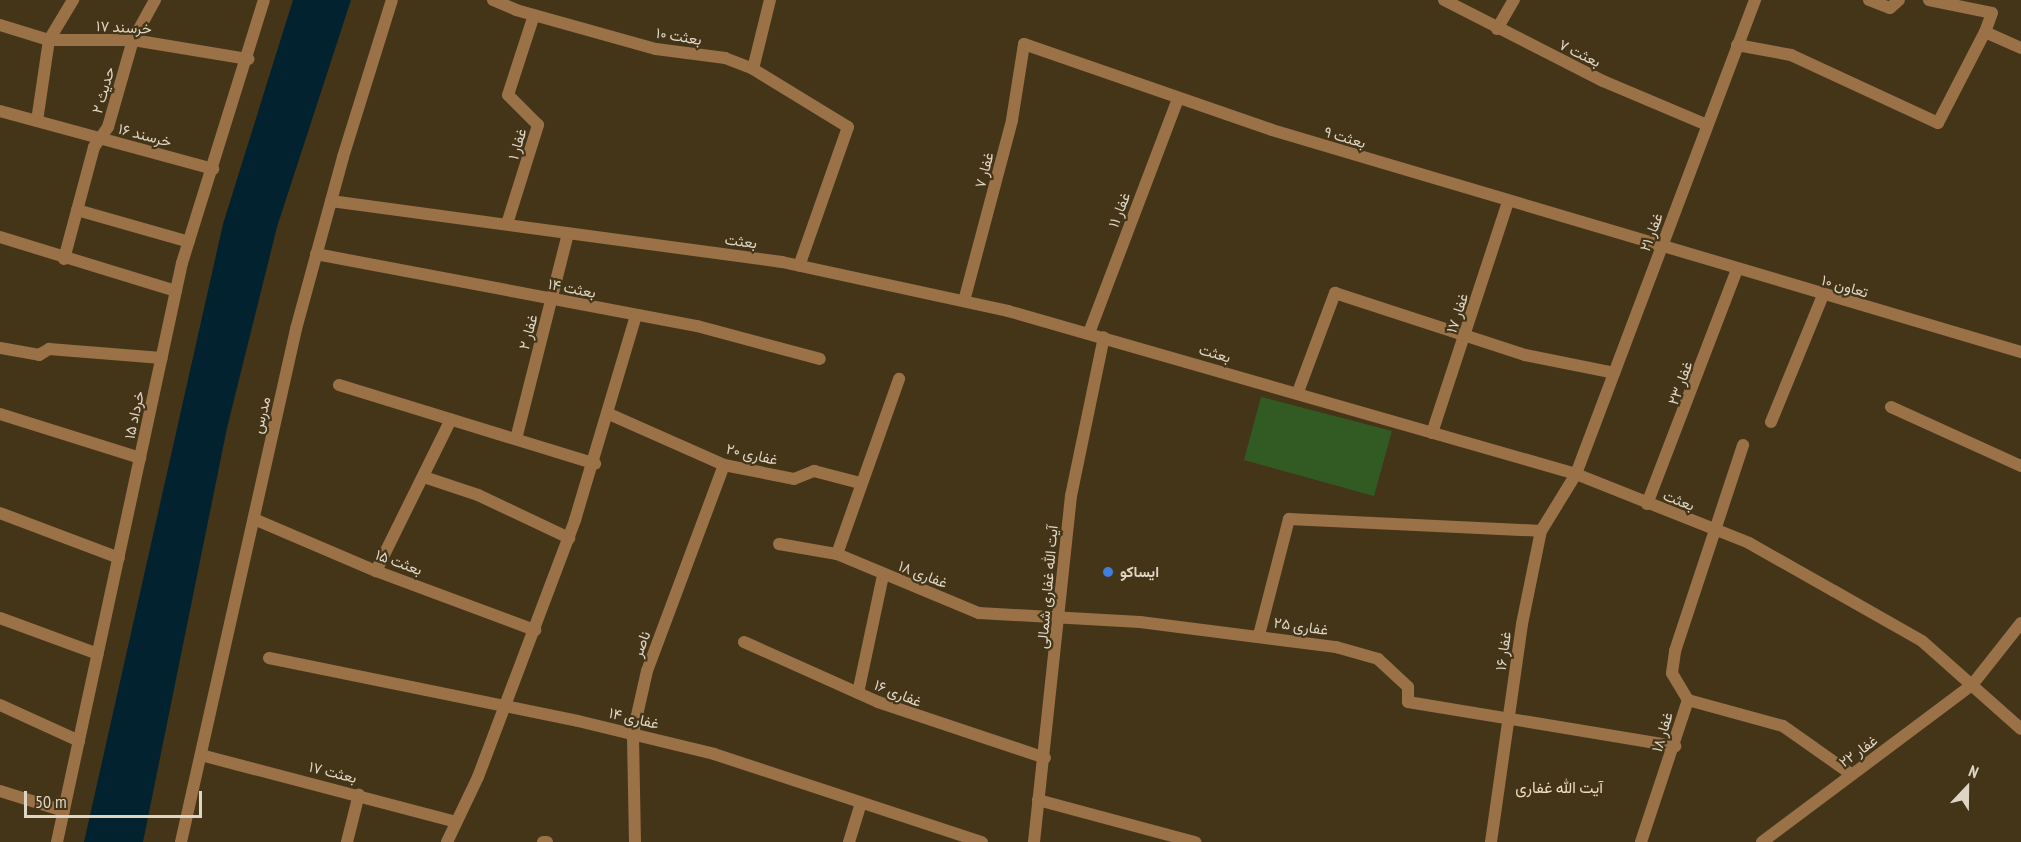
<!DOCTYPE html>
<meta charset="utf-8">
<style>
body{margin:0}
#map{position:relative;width:2021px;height:842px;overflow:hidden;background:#443519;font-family:"PT Sans Narrow",Vazirmatn,sans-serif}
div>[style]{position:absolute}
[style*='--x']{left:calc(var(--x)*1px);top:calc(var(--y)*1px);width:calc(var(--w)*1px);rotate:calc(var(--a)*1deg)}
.green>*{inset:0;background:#325b24}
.water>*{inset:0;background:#02222f}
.minor>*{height:12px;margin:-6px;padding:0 6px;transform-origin:6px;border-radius:6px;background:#9b7148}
.tertiary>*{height:12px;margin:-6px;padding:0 6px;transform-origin:6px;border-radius:6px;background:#9b7148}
.dots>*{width:16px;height:16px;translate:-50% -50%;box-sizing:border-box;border:3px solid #443519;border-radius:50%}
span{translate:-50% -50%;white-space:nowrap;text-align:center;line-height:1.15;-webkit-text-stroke:4.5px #443519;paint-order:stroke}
.street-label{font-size:15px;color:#ded5c5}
.poi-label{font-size:15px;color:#ded5c5;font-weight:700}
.left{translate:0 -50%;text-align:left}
.neighbourhood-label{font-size:16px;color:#eedbba}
.north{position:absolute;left:1937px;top:758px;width:60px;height:60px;-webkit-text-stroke:4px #443519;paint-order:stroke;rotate:22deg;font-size:16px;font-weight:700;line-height:24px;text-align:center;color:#ded5c5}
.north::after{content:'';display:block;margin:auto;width:21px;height:27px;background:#ded5c5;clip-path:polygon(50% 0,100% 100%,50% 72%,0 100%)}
.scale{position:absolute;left:24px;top:791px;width:178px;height:27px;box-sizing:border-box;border:3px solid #ded5c5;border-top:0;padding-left:8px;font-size:18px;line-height:21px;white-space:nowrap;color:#ded5c5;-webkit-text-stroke:4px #443519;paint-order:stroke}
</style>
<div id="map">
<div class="green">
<div style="clip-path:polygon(1261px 397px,1392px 431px,1374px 496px,1244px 460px)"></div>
</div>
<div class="water">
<div style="clip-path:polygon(293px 0,351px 0,277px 227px,227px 428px,143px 842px,84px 842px,223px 224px)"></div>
</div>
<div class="minor">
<div style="--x:493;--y:0;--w:25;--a:23"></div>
<div style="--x:516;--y:10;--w:145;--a:15.6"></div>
<div style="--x:656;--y:49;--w:70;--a:7.4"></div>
<div style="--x:725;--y:58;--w:30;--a:21"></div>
<div style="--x:753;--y:69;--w:111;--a:31.4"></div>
<div style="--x:848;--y:127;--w:147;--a:109.4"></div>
<div style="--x:1444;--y:0;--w:178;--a:27"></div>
<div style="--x:1603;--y:81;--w:113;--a:22.9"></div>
<div style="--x:1869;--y:0;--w:22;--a:21"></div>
<div style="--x:1890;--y:8;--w:12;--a:-42"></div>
<div style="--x:1929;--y:0;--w:64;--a:11.7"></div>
<div style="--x:1992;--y:13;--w:20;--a:110"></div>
<div style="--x:1985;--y:32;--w:39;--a:24"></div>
<div style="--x:0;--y:25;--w:51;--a:17"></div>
<div style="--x:49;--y:40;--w:84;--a:0"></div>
<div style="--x:133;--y:40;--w:117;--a:9.4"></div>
<div style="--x:1497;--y:29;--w:34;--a:-60"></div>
<div style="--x:1737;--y:45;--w:55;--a:10.5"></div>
<div style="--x:1791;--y:55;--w:162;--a:24.8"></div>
<div style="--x:1938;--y:123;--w:102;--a:-62.7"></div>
<div style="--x:753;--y:69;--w:71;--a:-76.2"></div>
<div style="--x:0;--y:111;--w:221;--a:15.2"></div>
<div style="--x:37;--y:121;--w:82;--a:-81.6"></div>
<div style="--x:49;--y:40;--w:47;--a:-59"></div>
<div style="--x:77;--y:210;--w:116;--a:15.9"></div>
<div style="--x:507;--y:224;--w:104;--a:-72.6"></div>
<div style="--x:538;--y:125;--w:42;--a:-135"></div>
<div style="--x:508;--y:95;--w:84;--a:-72"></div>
<div style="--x:0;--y:237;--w:184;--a:17.1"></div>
<div style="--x:316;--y:254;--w:388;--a:10.7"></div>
<div style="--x:697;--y:326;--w:127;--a:15"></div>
<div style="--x:64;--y:259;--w:116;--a:-75"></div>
<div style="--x:94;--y:147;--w:24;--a:-55"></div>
<div style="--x:108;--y:127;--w:91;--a:-74"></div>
<div style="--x:133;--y:40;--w:46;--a:-61.2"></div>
<div style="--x:964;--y:301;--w:187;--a:-75.1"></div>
<div style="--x:1012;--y:120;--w:77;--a:-81"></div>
<div style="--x:1024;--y:44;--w:262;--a:19.1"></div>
<div style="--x:1272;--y:130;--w:781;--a:16.51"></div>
<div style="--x:1089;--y:333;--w:250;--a:-69.2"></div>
<div style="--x:0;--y:348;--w:40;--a:10"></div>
<div style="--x:39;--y:355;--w:12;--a:-31"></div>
<div style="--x:49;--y:349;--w:113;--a:4.6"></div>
<div style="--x:339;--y:385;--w:268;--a:17.1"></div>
<div style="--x:1298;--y:392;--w:106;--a:-69.5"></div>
<div style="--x:1335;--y:293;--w:200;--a:18.1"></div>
<div style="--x:1525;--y:355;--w:91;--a:11.4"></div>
<div style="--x:1891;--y:407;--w:143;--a:24.4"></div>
<div style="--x:0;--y:414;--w:147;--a:17.4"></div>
<div style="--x:609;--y:414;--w:126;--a:23.9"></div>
<div style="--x:724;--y:465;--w:71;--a:11.3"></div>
<div style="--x:794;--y:479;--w:22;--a:-22"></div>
<div style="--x:814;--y:471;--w:48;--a:14.6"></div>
<div style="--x:1771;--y:422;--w:137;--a:-67.7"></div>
<div style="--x:1432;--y:433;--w:243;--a:-71.8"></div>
<div style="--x:516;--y:439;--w:212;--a:-75.8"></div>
<div style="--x:424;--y:477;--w:57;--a:18.4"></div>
<div style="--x:478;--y:495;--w:101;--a:25.3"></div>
<div style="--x:1647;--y:504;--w:251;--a:-69"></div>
<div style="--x:0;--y:513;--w:127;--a:20.7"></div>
<div style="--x:254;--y:519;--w:133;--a:23.1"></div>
<div style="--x:376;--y:571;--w:170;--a:20.4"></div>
<div style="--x:779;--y:544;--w:59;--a:9.8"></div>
<div style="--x:837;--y:554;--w:154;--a:22.6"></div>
<div style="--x:979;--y:613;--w:161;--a:3.2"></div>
<div style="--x:1140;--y:622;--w:198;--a:7.3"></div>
<div style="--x:1336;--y:647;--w:44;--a:15.9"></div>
<div style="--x:1378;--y:659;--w:41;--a:43"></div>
<div style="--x:1408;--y:687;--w:15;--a:90"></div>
<div style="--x:1408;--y:702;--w:271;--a:9.4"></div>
<div style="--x:837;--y:554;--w:186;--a:-70.5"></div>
<div style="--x:376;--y:571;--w:169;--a:-63.7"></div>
<div style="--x:0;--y:618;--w:104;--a:20.2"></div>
<div style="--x:1259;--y:635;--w:120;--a:-75.5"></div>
<div style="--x:1289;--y:519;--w:252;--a:2.7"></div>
<div style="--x:744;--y:642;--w:147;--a:24.1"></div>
<div style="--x:878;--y:702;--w:176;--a:18.5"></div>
<div style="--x:269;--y:658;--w:315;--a:11.5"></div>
<div style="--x:578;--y:721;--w:140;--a:13.6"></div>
<div style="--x:714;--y:754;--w:282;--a:18.2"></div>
<div style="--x:858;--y:693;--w:121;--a:-78"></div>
<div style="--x:1688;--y:700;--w:98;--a:15.3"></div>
<div style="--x:1783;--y:726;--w:83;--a:35.2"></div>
<div style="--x:0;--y:705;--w:87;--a:24.5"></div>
<div style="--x:201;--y:755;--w:264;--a:14.7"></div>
<div style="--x:0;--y:791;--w:67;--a:17.4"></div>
<div style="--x:1038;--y:800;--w:163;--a:15"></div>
<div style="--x:347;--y:842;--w:49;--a:-76"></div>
<div style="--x:447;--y:842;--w:72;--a:-64.5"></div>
<div style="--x:478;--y:777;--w:275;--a:-69.3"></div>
<div style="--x:575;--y:520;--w:213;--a:-73.4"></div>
<div style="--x:543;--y:842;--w:4;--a:0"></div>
<div style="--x:635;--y:842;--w:109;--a:-91.1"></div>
<div style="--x:633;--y:733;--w:64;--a:-77.3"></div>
<div style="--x:647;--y:671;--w:220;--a:-69.5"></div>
<div style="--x:849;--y:842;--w:41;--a:-72.9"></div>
<div style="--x:1491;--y:842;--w:220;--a:-81.9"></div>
<div style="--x:1522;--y:624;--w:95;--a:-78.5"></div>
<div style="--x:1541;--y:531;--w:67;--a:-58.4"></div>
<div style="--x:1641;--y:842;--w:150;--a:-71.7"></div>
<div style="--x:1688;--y:700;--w:31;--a:-121"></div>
<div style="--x:1672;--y:673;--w:22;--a:-82"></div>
<div style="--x:1675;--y:651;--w:217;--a:-71.7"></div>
<div style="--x:1762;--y:842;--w:262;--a:-36.8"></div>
<div style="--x:1972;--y:685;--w:79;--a:-51.7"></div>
</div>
<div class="tertiary">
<div style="--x:331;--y:201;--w:455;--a:7.7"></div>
<div style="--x:782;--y:262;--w:231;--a:12.2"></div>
<div style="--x:1008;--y:311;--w:591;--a:16.01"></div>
<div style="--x:1576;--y:474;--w:186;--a:21.7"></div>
<div style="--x:1749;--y:543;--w:98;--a:29.5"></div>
<div style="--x:1834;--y:591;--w:101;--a:29.6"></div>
<div style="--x:1922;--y:641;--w:132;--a:41.6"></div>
<div style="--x:1576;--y:474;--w:507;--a:-69.31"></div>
<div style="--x:57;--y:842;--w:592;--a:-77.82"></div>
<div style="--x:182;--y:263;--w:275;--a:-72.7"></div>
<div style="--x:181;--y:842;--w:526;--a:-77.36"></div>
<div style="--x:296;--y:329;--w:178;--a:-74.7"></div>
<div style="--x:343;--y:157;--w:164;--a:-72.7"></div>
<div style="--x:1034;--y:842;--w:348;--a:-83.9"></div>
<div style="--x:1071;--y:496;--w:162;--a:-78.3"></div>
</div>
<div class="dots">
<div style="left:1108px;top:572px;background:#3f7fe0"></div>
</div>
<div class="street-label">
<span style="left:124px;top:27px;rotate:3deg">خرسند ۱۷</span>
<span style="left:679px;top:36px;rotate:9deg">بعثت ۱۰</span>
<span style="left:1580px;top:53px;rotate:26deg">بعثت ۷</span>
<span style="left:103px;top:90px;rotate:-74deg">حدیث ۲</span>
<span style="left:145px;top:135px;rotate:15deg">خرسند ۱۶</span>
<span style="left:1345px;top:137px;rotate:17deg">بعثت ۹</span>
<span style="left:517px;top:144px;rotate:-74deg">غفار ۱</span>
<span style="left:984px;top:170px;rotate:-75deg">غفار ۷</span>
<span style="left:1119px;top:210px;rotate:-69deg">غفار ۱۱</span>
<span style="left:1651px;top:232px;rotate:-69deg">غفار ۲۱</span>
<span style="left:741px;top:241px;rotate:7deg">بعثت</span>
<span style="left:1845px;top:286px;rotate:16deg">تعاون ۱۰</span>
<span style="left:572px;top:288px;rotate:11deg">بعثت ۱۴</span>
<span style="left:1457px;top:313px;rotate:-72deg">غفار ۱۷</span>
<span style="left:528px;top:332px;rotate:-75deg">غفار ۲</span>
<span style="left:1215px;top:353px;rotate:16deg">بعثت</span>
<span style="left:1680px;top:383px;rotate:-70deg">غفار ۲۳</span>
<span style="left:134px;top:415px;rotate:-78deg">۱۵ خرداد</span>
<span style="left:261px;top:415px;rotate:-77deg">مدرس</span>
<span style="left:752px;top:454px;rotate:13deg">غفاری ۲۰</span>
<span style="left:1679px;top:500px;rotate:21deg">بعثت</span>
<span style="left:399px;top:562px;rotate:20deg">بعثت ۱۵</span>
<span style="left:923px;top:574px;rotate:21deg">غفاری ۱۸</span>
<span style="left:1047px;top:587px;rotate:-85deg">آیت الله غفاری شمالی</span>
<span style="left:1301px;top:626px;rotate:8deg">غفاری ۲۵</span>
<span style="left:641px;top:644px;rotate:-70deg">ناصر</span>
<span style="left:1503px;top:651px;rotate:-82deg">غفار ۱۶</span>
<span style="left:898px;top:693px;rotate:22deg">غفاری ۱۶</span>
<span style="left:634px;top:718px;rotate:13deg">غفاری ۱۴</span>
<span style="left:1662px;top:732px;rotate:-73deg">غفار ۱۸</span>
<span style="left:1858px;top:751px;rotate:-36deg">غفار ۲۲</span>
<span style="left:333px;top:772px;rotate:14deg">بعثت ۱۷</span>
</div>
<div class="poi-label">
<span class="left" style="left:1120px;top:572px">ایساکو</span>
</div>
<div class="neighbourhood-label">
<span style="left:1559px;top:787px">آیت الله غفاری</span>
</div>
<div class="north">N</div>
<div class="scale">50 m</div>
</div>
